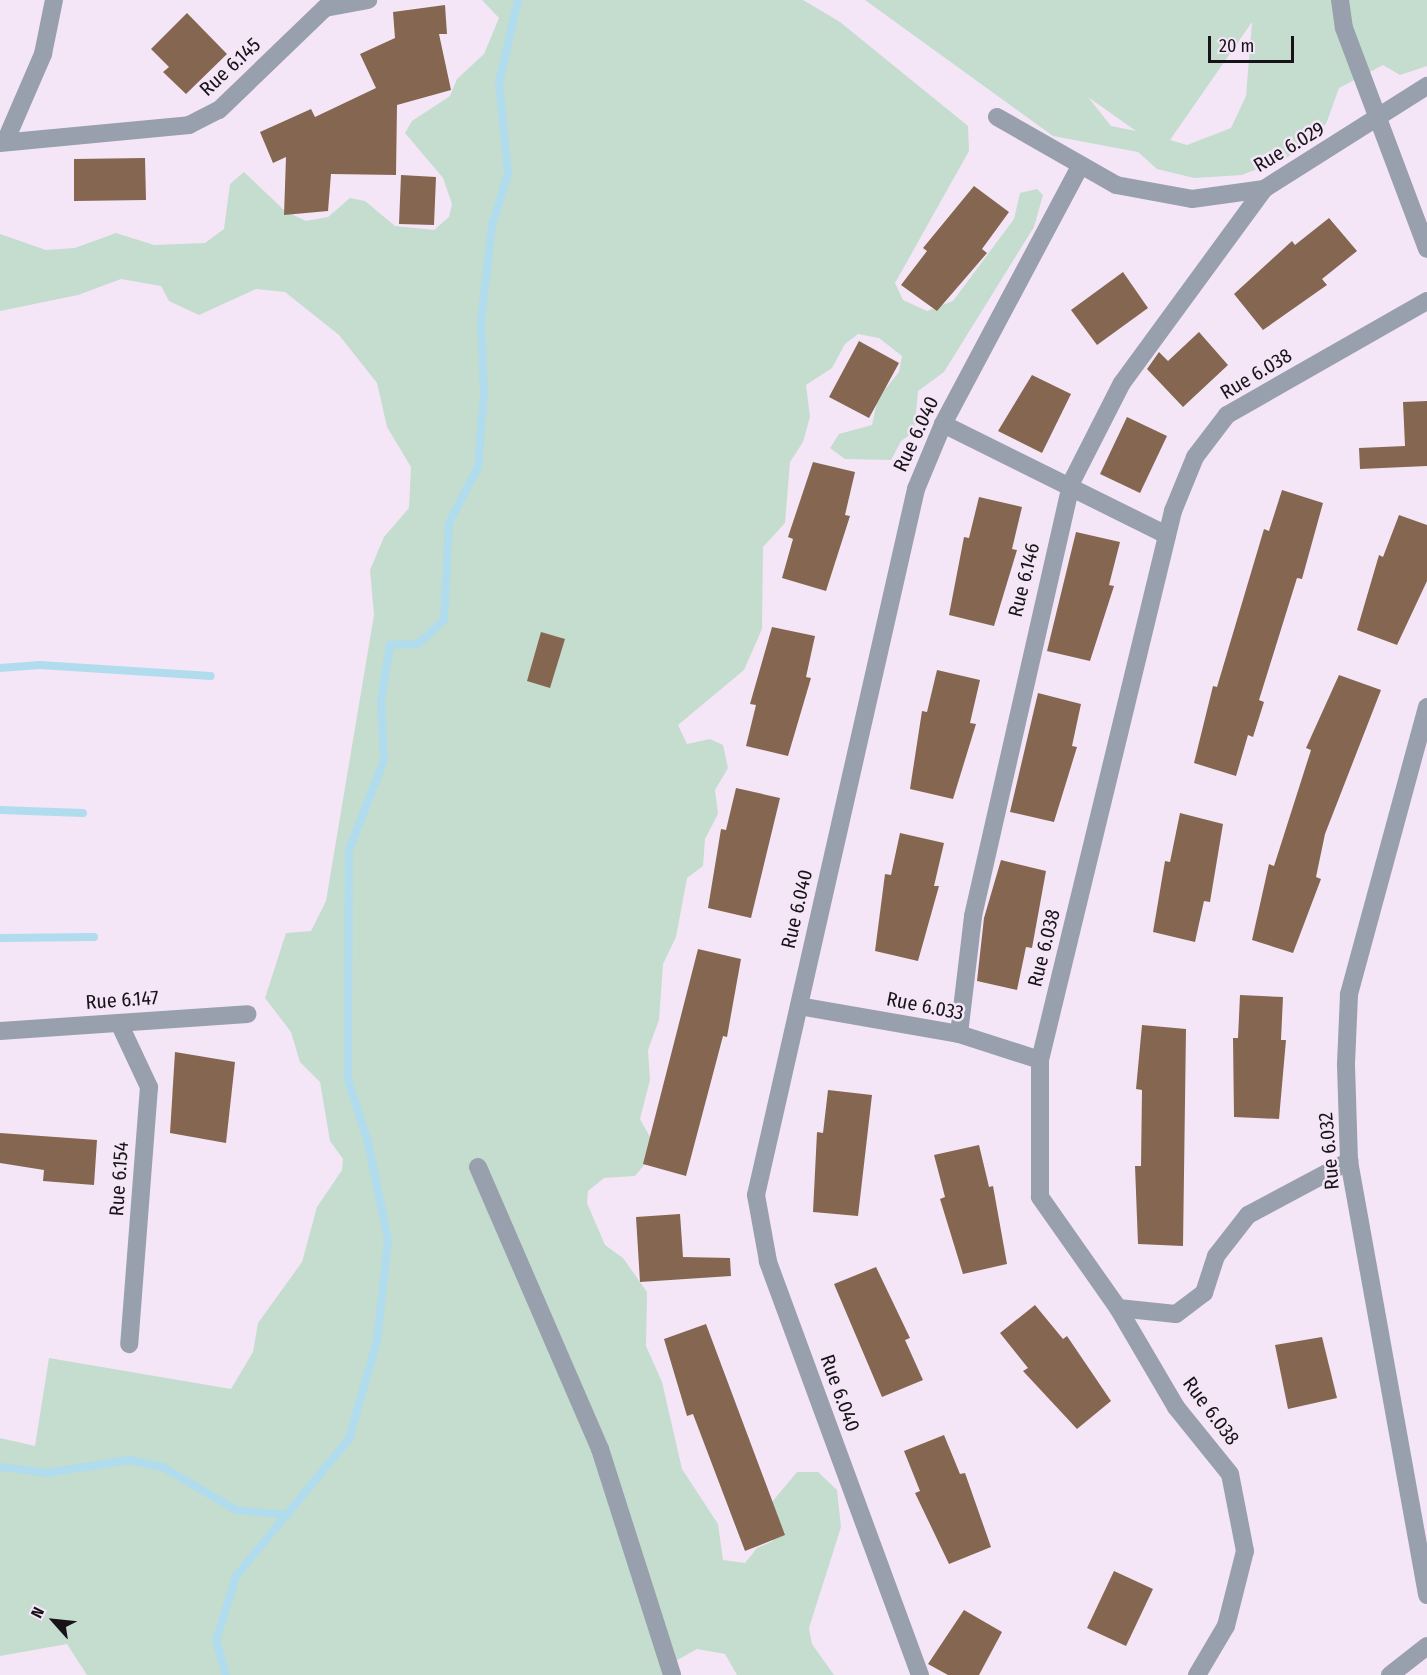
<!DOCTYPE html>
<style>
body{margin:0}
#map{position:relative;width:1427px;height:1675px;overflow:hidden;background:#f4e6f6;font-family:"Fira Sans Condensed",sans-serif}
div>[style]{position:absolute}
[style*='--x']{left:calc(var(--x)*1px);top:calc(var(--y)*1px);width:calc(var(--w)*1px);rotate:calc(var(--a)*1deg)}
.green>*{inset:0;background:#c4ddce}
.stream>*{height:8px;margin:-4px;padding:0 4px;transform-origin:4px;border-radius:4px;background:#b1dcee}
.building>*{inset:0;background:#856751}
.minor>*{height:18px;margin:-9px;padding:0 9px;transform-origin:9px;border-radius:9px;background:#989fad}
span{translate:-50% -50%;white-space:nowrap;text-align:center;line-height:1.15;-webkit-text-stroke:5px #f4e6f6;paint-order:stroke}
.street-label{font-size:20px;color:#171318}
.north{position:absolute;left:24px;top:1591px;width:60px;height:60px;-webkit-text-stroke:4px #f4e6f6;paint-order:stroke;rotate:297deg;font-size:16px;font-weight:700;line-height:24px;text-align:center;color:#171318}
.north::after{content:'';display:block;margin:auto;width:21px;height:27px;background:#171318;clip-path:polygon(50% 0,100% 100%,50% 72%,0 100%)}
.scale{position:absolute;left:1208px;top:36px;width:86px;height:27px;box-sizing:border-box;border:3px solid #171318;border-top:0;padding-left:8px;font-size:18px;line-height:21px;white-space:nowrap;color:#171318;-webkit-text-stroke:4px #f4e6f6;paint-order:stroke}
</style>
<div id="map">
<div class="green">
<div style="clip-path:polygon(482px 0,803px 0,840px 22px,968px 126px,969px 151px,895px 283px,903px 300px,927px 311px,953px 301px,1014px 219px,1020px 193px,1037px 189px,1043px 195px,1034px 227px,944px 372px,918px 391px,914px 432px,901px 441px,891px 460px,845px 459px,830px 448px,839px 434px,872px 425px,878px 398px,899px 372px,902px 356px,879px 338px,858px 334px,845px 344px,832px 368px,806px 385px,810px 417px,803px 442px,790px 462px,785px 523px,763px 547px,762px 629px,744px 670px,678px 725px,687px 744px,710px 739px,723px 745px,728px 768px,715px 790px,718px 814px,705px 839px,703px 866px,687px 878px,676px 937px,663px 964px,659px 1020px,648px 1050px,650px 1080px,640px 1119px,650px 1137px,651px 1157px,635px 1176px,604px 1178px,588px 1191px,587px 1203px,605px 1245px,623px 1258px,647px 1292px,646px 1346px,662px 1382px,682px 1469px,718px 1524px,723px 1560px,745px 1563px,757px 1548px,773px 1541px,772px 1502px,797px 1472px,818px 1472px,837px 1490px,841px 1527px,809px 1628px,812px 1644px,834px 1675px,737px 1675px,725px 1654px,697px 1649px,672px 1663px,670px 1675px,87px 1675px,67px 1644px,0 1656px,0 1438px,35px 1446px,49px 1358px,231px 1389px,253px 1352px,258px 1323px,302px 1262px,317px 1207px,342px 1170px,343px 1159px,330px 1141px,320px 1082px,300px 1062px,291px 1032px,265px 998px,286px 933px,311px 931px,326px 901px,374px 615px,370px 570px,384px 537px,409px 508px,411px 467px,387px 427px,377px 383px,339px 335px,285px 292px,256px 289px,199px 315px,169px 301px,161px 286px,121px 279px,78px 295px,0 311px,0 234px,46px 250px,75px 248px,116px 233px,154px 245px,205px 243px,224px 229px,230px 184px,244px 172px,285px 211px,306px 221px,328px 217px,350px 198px,365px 201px,395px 226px,434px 230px,449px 217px,452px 204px,443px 178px,405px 133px,412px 121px,450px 96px,457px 79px,484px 54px,499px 18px)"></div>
<div style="clip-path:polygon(evenodd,865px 0,1427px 0,1427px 66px,1400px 75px,1383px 65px,1339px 88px,1326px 124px,1288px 157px,1242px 175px,1194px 178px,1157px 169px,1138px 152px,1053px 136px,865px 0,1252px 22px,1246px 96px,1231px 128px,1187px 145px,1170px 140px,1252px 22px,865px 0,1088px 97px,1136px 131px,1111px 126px,1088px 97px)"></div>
</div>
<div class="stream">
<div style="--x:0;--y:668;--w:40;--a:-4.3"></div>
<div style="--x:40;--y:665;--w:171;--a:3.7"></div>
<div style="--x:0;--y:810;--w:83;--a:2.1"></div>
<div style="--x:0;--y:938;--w:94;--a:-0.6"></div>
<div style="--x:0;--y:1467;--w:47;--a:7.3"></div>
<div style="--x:47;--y:1473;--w:83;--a:-9"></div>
<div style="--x:129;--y:1460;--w:35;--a:12"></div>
<div style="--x:163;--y:1467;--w:85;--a:30.5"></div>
<div style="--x:236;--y:1510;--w:52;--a:5.5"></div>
<div style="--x:226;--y:1675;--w:35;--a:-106"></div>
<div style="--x:216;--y:1641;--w:68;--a:-72.9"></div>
<div style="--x:236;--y:1576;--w:178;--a:-50.5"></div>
<div style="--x:349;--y:1439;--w:102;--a:-74.1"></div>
<div style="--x:377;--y:1341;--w:102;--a:-83.8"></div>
<div style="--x:388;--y:1240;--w:100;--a:-101.5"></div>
<div style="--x:368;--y:1142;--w:65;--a:-107.9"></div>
<div style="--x:348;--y:1080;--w:230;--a:-89.8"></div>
<div style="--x:349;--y:850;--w:97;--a:-68.7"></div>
<div style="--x:384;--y:760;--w:59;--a:-92.9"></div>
<div style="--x:381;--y:701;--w:57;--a:-80.9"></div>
<div style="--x:390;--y:645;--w:28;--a:-2"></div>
<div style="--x:418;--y:644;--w:35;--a:-43"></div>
<div style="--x:444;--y:620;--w:97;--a:-87"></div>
<div style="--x:449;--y:523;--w:63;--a:-62.6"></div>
<div style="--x:478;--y:467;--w:74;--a:-85.4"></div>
<div style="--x:484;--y:393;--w:73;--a:-92.4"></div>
<div style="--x:481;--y:320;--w:96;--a:-83.4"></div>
<div style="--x:492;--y:225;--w:53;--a:-72.6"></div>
<div style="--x:508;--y:174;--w:91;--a:-95.6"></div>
<div style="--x:499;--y:83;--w:85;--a:-77.1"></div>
</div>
<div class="building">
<div style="clip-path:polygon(445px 5px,447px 34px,439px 34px,451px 90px,397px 105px,396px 175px,331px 174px,328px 211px,284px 215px,286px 157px,273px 163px,260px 132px,311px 109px,315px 117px,376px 88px,360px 54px,395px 38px,393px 12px)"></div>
<div style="clip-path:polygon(187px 13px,227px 54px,186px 94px,163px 72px,169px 67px,151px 49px)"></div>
<div style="clip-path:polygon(145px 158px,146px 200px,74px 201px,74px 159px)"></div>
<div style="clip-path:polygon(401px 175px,436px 177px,434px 225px,399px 224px)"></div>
<div style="clip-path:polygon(974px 186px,1009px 212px,982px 249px,987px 253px,937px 311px,901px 285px,927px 251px,923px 248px)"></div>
<div style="clip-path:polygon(1329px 218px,1357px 251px,1322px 279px,1327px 285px,1263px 330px,1234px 294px,1292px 241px,1295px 245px)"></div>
<div style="clip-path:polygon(1123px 272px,1148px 308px,1097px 345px,1071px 310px)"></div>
<div style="clip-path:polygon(1199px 332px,1228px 365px,1183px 407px,1147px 369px,1159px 352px,1168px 361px)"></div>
<div style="clip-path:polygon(859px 341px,899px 363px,869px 418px,829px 397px)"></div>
<div style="clip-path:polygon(1032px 375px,1071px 394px,1042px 453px,998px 431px)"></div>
<div style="clip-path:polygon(1427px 401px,1427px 466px,1360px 469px,1359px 448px,1405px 446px,1403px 402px)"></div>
<div style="clip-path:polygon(1127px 417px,1167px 436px,1140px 493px,1100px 474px)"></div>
<div style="clip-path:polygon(813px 462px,855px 472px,845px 515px,850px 516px,826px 591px,782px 578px,793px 539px,788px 537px)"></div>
<div style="clip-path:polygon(1282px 490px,1323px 503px,1302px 579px,1297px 578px,1259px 700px,1264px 702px,1253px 737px,1248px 735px,1236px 776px,1194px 763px,1213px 686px,1217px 687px,1264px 529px,1269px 531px)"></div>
<div style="clip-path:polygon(979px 497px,1022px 507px,1012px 549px,1017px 550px,994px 626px,949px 615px,964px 537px,969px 538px)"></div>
<div style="clip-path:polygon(1399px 515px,1427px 525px,1427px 581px,1397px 645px,1357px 630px,1379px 555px,1383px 557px)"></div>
<div style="clip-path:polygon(1076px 532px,1120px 542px,1109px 585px,1114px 586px,1090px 661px,1047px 651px)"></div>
<div style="clip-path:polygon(772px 627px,815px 636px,806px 677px,811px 678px,788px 756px,746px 746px,756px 705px,750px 704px)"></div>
<div style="clip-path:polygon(541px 632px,565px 639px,550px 688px,527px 681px)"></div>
<div style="clip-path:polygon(937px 670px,980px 680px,970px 723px,976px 724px,953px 799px,910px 789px,922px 711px,927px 712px)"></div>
<div style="clip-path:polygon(1339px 675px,1381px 690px,1325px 834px,1316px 877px,1321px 879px,1293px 953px,1252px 940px,1269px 864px,1274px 866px,1311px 750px,1306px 748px)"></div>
<div style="clip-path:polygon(1038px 693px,1081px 704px,1072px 746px,1077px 747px,1054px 822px,1010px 812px)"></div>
<div style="clip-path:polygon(736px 788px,780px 798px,751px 918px,708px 908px,721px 829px,726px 830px)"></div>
<div style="clip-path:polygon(1180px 813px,1223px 824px,1210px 902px,1204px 901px,1195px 942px,1153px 932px,1165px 861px,1170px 862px)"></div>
<div style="clip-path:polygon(900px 833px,944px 843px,934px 886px,939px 886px,918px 961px,875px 951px,885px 874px,891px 875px)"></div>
<div style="clip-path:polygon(1001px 860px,1046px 871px,1032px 948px,1026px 947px,1017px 990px,977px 981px,984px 918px)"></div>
<div style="clip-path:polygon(698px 949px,741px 959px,727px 1037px,723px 1036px,686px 1176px,643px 1164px)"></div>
<div style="clip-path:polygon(1240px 995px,1283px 997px,1281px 1040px,1286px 1040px,1279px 1119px,1234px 1117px,1233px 1038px,1238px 1038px)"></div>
<div style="clip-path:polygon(1142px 1025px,1186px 1029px,1183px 1246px,1138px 1244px,1135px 1166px,1141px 1166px,1142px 1090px,1136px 1089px)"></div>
<div style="clip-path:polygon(175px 1052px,235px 1062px,226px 1143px,170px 1133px)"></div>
<div style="clip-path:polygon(828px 1090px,872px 1095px,858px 1216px,813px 1212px,817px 1132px,823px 1133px)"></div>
<div style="clip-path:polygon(0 1133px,97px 1140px,94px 1185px,43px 1181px,44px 1170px,0 1163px)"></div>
<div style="clip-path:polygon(979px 1145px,989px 1187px,993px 1186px,1007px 1264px,963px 1274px,940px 1199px,945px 1197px,934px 1155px)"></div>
<div style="clip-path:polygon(680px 1214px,683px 1257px,730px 1258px,731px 1276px,640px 1282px,636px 1217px)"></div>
<div style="clip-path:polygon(876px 1267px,910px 1338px,905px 1340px,923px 1380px,882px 1397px,834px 1284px)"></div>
<div style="clip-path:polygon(1035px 1305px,1063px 1339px,1067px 1336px,1111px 1401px,1077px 1429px,1023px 1371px,1028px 1368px,1000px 1333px)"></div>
<div style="clip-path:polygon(706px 1324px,785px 1535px,745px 1551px,693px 1414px,687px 1416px,664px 1339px)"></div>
<div style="clip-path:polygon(1322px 1337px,1337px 1398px,1288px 1409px,1275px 1345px)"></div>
<div style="clip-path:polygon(944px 1435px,960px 1474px,965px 1473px,991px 1547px,949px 1564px,915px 1493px,920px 1491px,904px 1451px)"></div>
<div style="clip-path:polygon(1114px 1571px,1153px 1589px,1126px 1646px,1087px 1628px)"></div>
<div style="clip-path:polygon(964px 1610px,1002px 1632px,979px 1675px,948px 1675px,928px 1664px)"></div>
</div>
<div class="minor">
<div style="--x:1340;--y:0;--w:28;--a:82"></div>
<div style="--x:1344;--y:28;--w:236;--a:69.4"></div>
<div style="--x:997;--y:117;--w:137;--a:29.7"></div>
<div style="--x:1116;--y:185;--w:77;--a:10.4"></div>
<div style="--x:1192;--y:199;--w:73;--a:-7.9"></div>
<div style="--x:1264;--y:189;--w:193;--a:-32.3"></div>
<div style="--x:5;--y:142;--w:96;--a:-66.6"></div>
<div style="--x:43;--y:54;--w:55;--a:-78.5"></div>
<div style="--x:0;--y:143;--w:190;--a:-5.4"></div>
<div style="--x:189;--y:125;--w:34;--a:-27"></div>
<div style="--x:219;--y:110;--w:147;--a:-43.9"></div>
<div style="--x:325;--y:8;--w:44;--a:-10.5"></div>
<div style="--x:943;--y:424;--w:250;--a:26.4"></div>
<div style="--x:1427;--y:707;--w:298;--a:105.2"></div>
<div style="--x:1349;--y:995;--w:70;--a:92.5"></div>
<div style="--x:1346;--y:1065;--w:96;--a:88.2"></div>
<div style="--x:1349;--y:1161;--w:441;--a:79.8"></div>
<div style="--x:799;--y:1006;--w:162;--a:9.9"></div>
<div style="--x:959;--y:1034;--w:85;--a:17.8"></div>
<div style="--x:119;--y:1023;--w:71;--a:64.9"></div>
<div style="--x:149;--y:1087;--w:258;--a:94.4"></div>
<div style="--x:0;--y:1031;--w:248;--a:-3.9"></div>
<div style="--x:959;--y:1034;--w:119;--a:-83.2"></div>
<div style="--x:973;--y:916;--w:444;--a:-77.2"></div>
<div style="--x:1071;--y:483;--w:112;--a:-63"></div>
<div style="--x:1122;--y:383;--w:240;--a:-53.8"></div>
<div style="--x:478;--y:1167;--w:307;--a:66.6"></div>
<div style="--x:600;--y:1449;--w:237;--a:72.3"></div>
<div style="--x:1118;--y:1308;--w:58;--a:5.9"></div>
<div style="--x:1176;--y:1314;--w:35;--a:-37"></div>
<div style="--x:1204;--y:1293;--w:39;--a:-72"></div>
<div style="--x:1216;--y:1256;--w:52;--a:-52"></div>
<div style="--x:1248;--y:1215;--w:115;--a:-28.1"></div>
<div style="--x:920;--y:1675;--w:441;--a:-110.2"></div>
<div style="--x:768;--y:1261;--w:67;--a:-100.3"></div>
<div style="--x:756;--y:1195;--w:724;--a:-77.23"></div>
<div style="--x:916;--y:489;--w:70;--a:-67.4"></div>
<div style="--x:943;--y:424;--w:290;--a:-62"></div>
<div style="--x:1197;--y:1675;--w:57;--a:-59.4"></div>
<div style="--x:1226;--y:1626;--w:77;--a:-75.8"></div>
<div style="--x:1245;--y:1551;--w:78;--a:-101"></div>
<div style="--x:1230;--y:1474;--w:86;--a:-128.9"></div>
<div style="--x:1176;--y:1407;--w:115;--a:-120.4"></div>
<div style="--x:1118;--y:1308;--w:136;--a:-125.1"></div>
<div style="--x:1040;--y:1197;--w:137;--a:-90"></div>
<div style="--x:1040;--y:1060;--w:565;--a:-76.38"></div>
<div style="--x:1173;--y:511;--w:58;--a:-67.8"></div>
<div style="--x:1195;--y:457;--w:53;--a:-52.7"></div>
<div style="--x:1227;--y:415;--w:230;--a:-29.7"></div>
<div style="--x:1390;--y:1675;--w:47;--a:-38.1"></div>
</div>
<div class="street-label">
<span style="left:230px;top:67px;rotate:-43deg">Rue 6.145</span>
<span style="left:1289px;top:147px;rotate:-31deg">Rue 6.029</span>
<span style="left:1256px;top:374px;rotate:-31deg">Rue 6.038</span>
<span style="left:916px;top:434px;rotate:-65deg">Rue 6.040</span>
<span style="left:1024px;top:580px;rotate:-76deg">Rue 6.146</span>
<span style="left:797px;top:909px;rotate:-77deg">Rue 6.040</span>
<span style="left:1044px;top:948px;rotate:-76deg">Rue 6.038</span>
<span style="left:122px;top:1000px;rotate:-4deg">Rue 6.147</span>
<span style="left:925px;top:1006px;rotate:11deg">Rue 6.033</span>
<span style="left:1329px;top:1151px;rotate:-95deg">Rue 6.032</span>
<span style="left:119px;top:1179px;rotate:-86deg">Rue 6.154</span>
<span style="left:840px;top:1393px;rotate:70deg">Rue 6.040</span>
<span style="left:1211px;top:1411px;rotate:53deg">Rue 6.038</span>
</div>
<div class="north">N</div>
<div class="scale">20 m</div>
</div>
